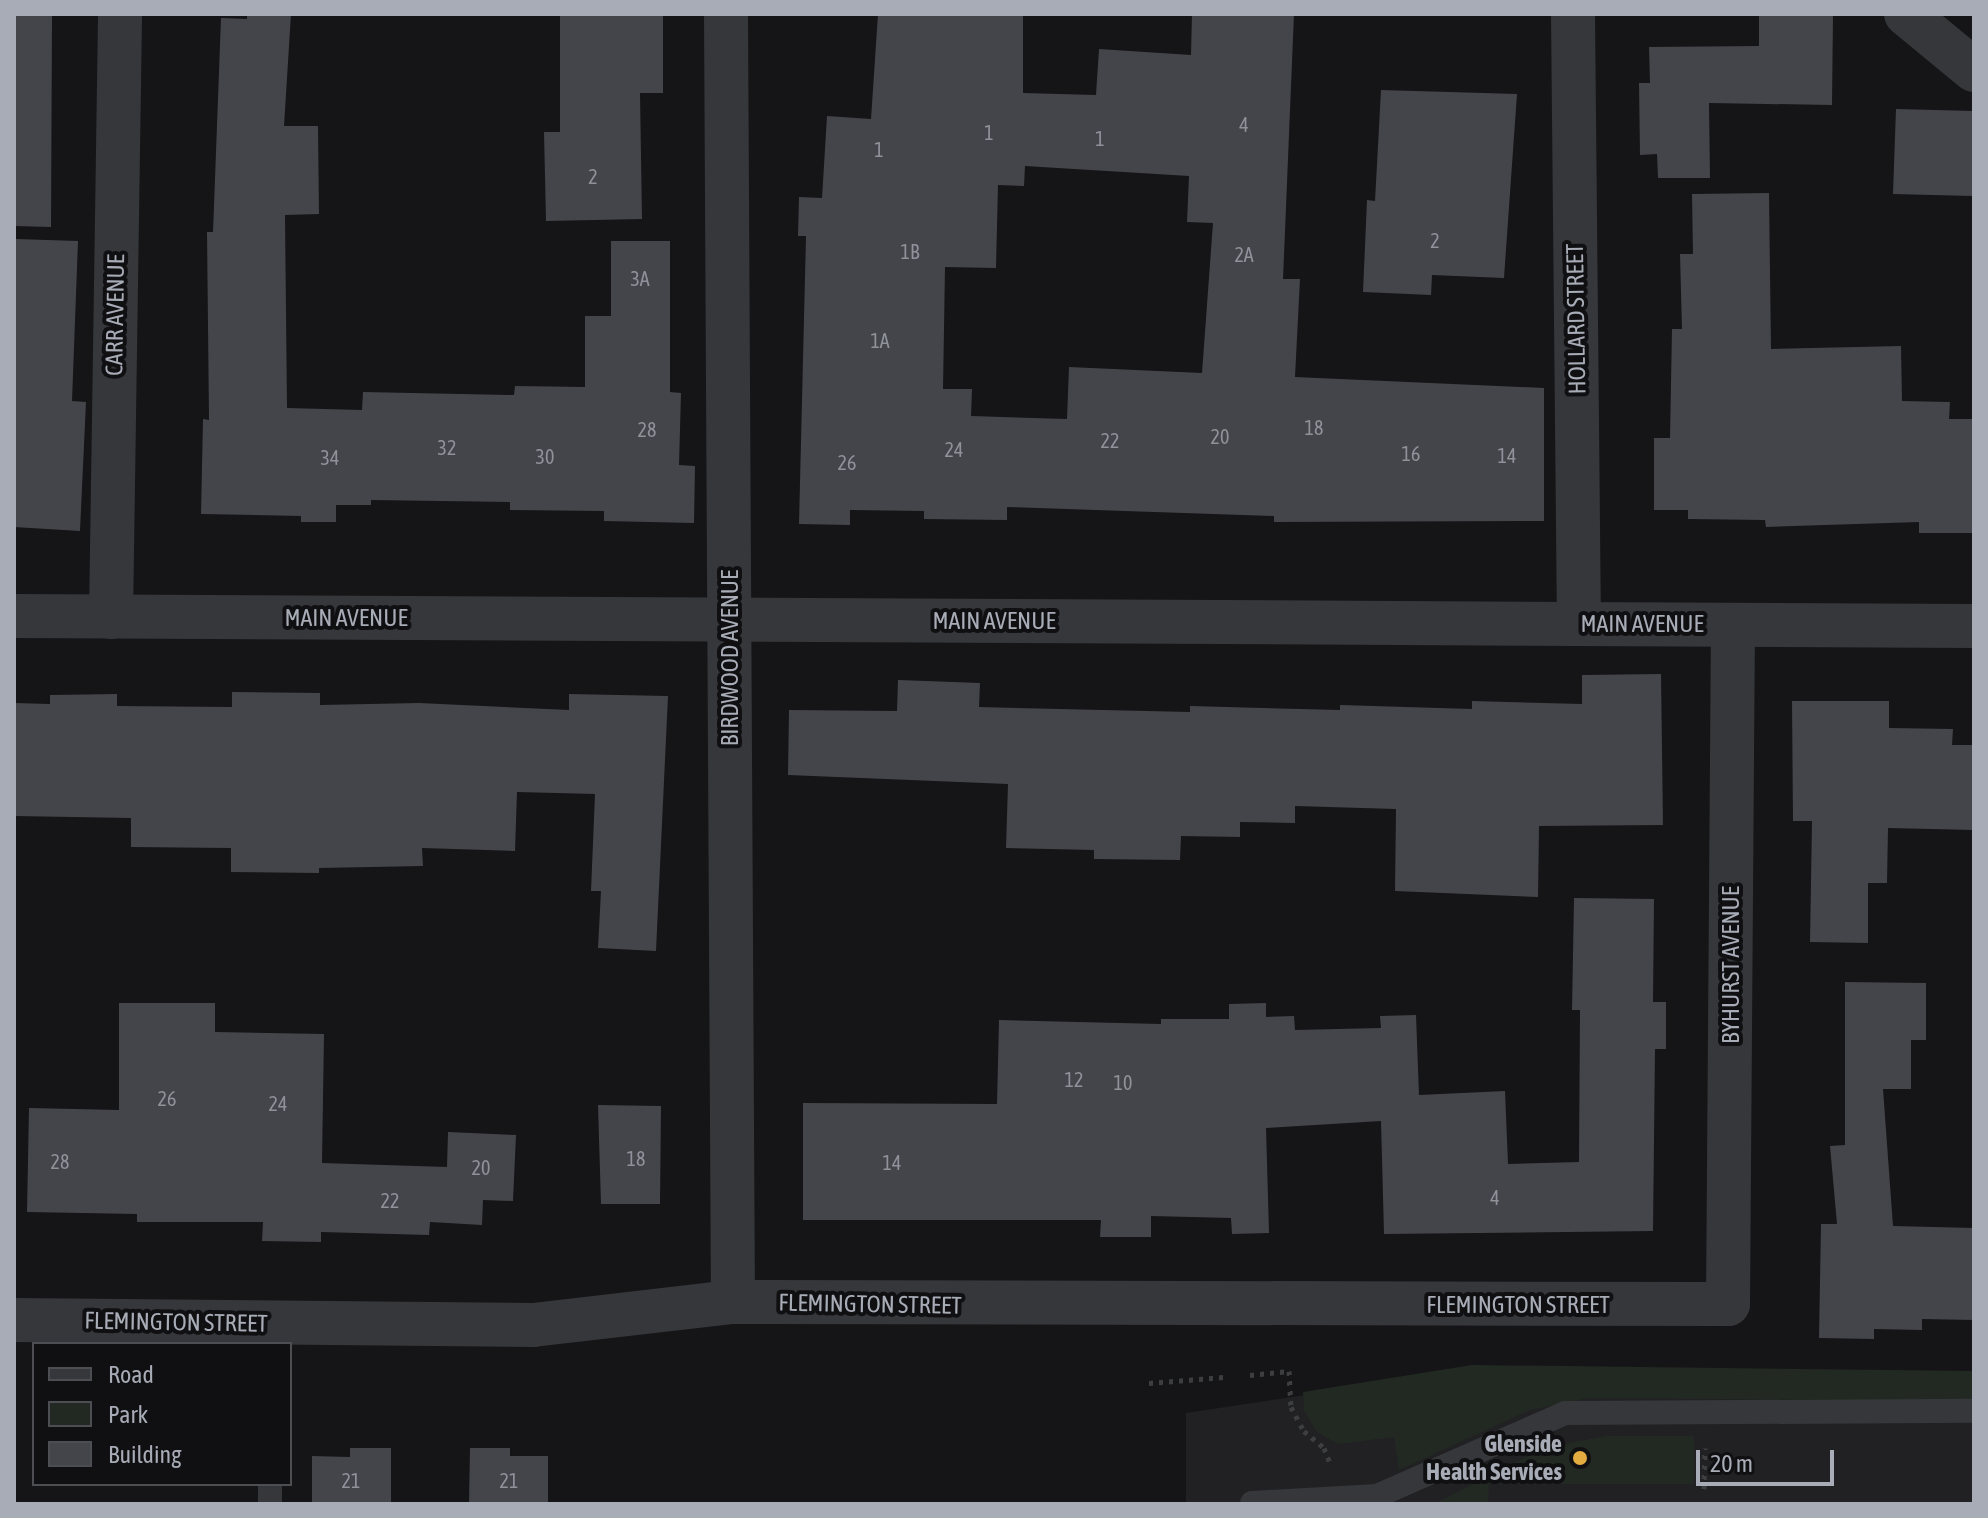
<!DOCTYPE html>
<style>
body{margin:0}
#map{position:relative;width:1988px;height:1518px;overflow:hidden;background:#151517;font-family:"Asap Condensed",sans-serif}
div>[style]{position:absolute}
[style*='--x']{left:calc(var(--x)*1px);top:calc(var(--y)*1px);width:calc(var(--w)*1px);rotate:calc(var(--a)*1deg)}
.built>*{inset:0;background:#212124}
.green>*{inset:0;background:#222922}
.building>*{inset:0;background:#44454a}
.path>*{height:5px;margin-top:-2.5px;transform-origin:0;background:repeating-linear-gradient(90deg,#3c3e42 0 4px,transparent 0 10px)}
.service>*{height:24px;margin:-12px;padding:0 12px;transform-origin:12px;border-radius:12px;background:#36373b}
.minor>*{height:44px;margin:-22px;padding:0 22px;transform-origin:22px;border-radius:22px;background:#36373b}
.dots>*{width:22px;height:22px;translate:-50% -50%;box-sizing:border-box;border:4px solid #101012;border-radius:50%}
span{translate:-50% -50%;white-space:nowrap;text-align:center;line-height:1.15;-webkit-text-stroke:8px #101012;paint-order:stroke}
.number-label{font-size:20px;color:#8f929b}
.number-label span{-webkit-text-stroke-width:0}
.street-label{font-size:24px;color:#a8acb6}
.poi-label{font-size:24px;color:#a8acb6;font-weight:700}
.right{translate:-100% -50%;text-align:right}
.frame{position:absolute;inset:0;border:16px solid #a8acb6;pointer-events:none}
.legend{position:absolute;left:32px;top:1342px;width:260px;height:144px;box-sizing:border-box;background:#101012;border:2px solid #4d4e54;margin:0;padding:10px 14px;list-style:none;font-size:24px;color:#a8acb6}
.legend li{display:flex;align-items:center;gap:16px;height:40px}
.legend b{width:40px;border:2px solid #4d4e54}
.scale{position:absolute;left:1696px;top:1450px;width:138px;height:36px;box-sizing:border-box;border:4px solid #a8acb6;border-top:0;padding-left:10px;font-size:24px;line-height:28px;white-space:nowrap;color:#a8acb6;-webkit-text-stroke:6px #101012;paint-order:stroke}
</style>
<div id="map">
<div class="built">
<div style="clip-path:polygon(1490px 1367px,1974px 1374px,1974px 1504px,1186px 1504px,1186px 1413px)"></div>
</div>
<div class="green">
<div style="clip-path:polygon(1472px 1365px,1974px 1371px,1974px 1401px,1588px 1398px,1530px 1410px,1399px 1470px,1394px 1437px,1338px 1444px,1317px 1432px,1304px 1411px,1303px 1392px)"></div>
<div style="clip-path:polygon(1606px 1436px,1694px 1436px,1694px 1484px,1489px 1484px,1488px 1504px,1434px 1504px,1544px 1448px)"></div>
</div>
<div class="building">
<div style="clip-path:polygon(14px 14px,52px 15px,51px 227px,14px 226px)"></div>
<div style="clip-path:polygon(247px 14px,291px 14px,284px 126px,318px 126px,319px 214px,285px 215px,287px 408px,362px 410px,363px 392px,514px 395px,515px 386px,585px 387px,585px 316px,611px 316px,611px 241px,670px 241px,670px 392px,681px 393px,679px 465px,695px 466px,694px 523px,604px 521px,604px 511px,510px 510px,510px 502px,371px 500px,371px 505px,336px 505px,336px 522px,301px 522px,301px 516px,201px 514px,203px 419px,209px 420px,207px 232px,213px 232px,221px 18px,247px 19px)"></div>
<div style="clip-path:polygon(560px 14px,663px 14px,663px 93px,640px 93px,642px 219px,546px 221px,544px 132px,560px 132px)"></div>
<div style="clip-path:polygon(evenodd,878px 14px,1023px 14px,1023px 93px,1096px 95px,1099px 49px,1191px 55px,1192px 14px,1294px 14px,1283px 279px,1300px 279px,1295px 377px,1544px 388px,1544px 521px,1274px 522px,1274px 516px,1007px 507px,1007px 520px,924px 519px,924px 511px,850px 510px,850px 525px,799px 524px,806px 236px,798px 236px,799px 197px,822px 198px,827px 116px,871px 119px,878px 14px,1025px 166px,1189px 176px,1187px 222px,1213px 223px,1202px 373px,1069px 367px,1067px 419px,971px 416px,972px 389px,943px 389px,945px 267px,996px 268px,998px 185px,1024px 186px,1025px 166px)"></div>
<div style="clip-path:polygon(1759px 14px,1833px 15px,1832px 105px,1709px 103px,1710px 178px,1658px 178px,1657px 154px,1640px 155px,1639px 83px,1650px 83px,1649px 47px,1759px 46px)"></div>
<div style="clip-path:polygon(1381px 90px,1517px 94px,1504px 278px,1432px 275px,1431px 295px,1363px 292px,1367px 200px,1375px 201px)"></div>
<div style="clip-path:polygon(1896px 109px,1974px 111px,1972px 196px,1893px 194px)"></div>
<div style="clip-path:polygon(1769px 193px,1771px 349px,1901px 346px,1902px 401px,1950px 402px,1949px 419px,1974px 419px,1974px 533px,1919px 533px,1919px 522px,1766px 527px,1765px 520px,1688px 519px,1688px 510px,1654px 510px,1654px 438px,1670px 438px,1672px 329px,1682px 329px,1680px 254px,1693px 254px,1692px 194px)"></div>
<div style="clip-path:polygon(16px 239px,78px 241px,72px 401px,86px 402px,80px 531px,14px 527px)"></div>
<div style="clip-path:polygon(1661px 674px,1663px 825px,1539px 826px,1538px 897px,1395px 891px,1396px 809px,1295px 806px,1295px 823px,1240px 822px,1240px 837px,1181px 836px,1180px 860px,1094px 859px,1094px 850px,1006px 848px,1008px 784px,788px 775px,789px 710px,897px 711px,898px 680px,980px 683px,979px 707px,1190px 712px,1190px 706px,1340px 710px,1340px 705px,1472px 709px,1472px 701px,1582px 704px,1582px 675px)"></div>
<div style="clip-path:polygon(232px 692px,320px 693px,320px 705px,419px 703px,569px 710px,569px 694px,668px 696px,656px 951px,598px 948px,601px 891px,591px 891px,595px 794px,517px 792px,515px 851px,422px 848px,423px 866px,319px 868px,319px 873px,231px 872px,231px 848px,131px 847px,131px 818px,14px 816px,14px 703px,50px 704px,50px 695px,117px 694px,117px 706px,232px 707px)"></div>
<div style="clip-path:polygon(1792px 701px,1889px 701px,1889px 728px,1953px 729px,1952px 745px,1974px 745px,1974px 830px,1888px 828px,1887px 883px,1868px 883px,1868px 943px,1810px 942px,1812px 821px,1793px 821px)"></div>
<div style="clip-path:polygon(1574px 898px,1654px 899px,1653px 1002px,1666px 1002px,1666px 1049px,1655px 1049px,1653px 1231px,1384px 1234px,1381px 1121px,1266px 1128px,1269px 1233px,1232px 1234px,1231px 1218px,1151px 1216px,1151px 1237px,1100px 1237px,1101px 1220px,803px 1220px,803px 1103px,997px 1104px,999px 1020px,1161px 1024px,1161px 1019px,1229px 1019px,1229px 1004px,1266px 1003px,1266px 1017px,1294px 1016px,1295px 1030px,1381px 1028px,1380px 1016px,1416px 1015px,1419px 1095px,1505px 1091px,1508px 1164px,1579px 1162px,1580px 1010px,1572px 1010px)"></div>
<div style="clip-path:polygon(1845px 982px,1926px 983px,1926px 1040px,1911px 1040px,1911px 1089px,1883px 1089px,1893px 1226px,1974px 1228px,1974px 1320px,1922px 1319px,1922px 1330px,1874px 1329px,1874px 1339px,1819px 1338px,1821px 1224px,1837px 1224px,1830px 1146px,1845px 1145px)"></div>
<div style="clip-path:polygon(119px 1003px,215px 1003px,215px 1032px,324px 1034px,322px 1163px,447px 1167px,448px 1132px,516px 1135px,513px 1201px,483px 1200px,482px 1225px,430px 1222px,429px 1235px,321px 1232px,321px 1242px,262px 1241px,263px 1222px,137px 1222px,137px 1214px,27px 1212px,29px 1108px,119px 1110px)"></div>
<div style="clip-path:polygon(598px 1105px,661px 1106px,660px 1204px,601px 1204px)"></div>
<div style="clip-path:polygon(350px 1448px,391px 1448px,391px 1504px,312px 1504px,312px 1456px,350px 1457px)"></div>
<div style="clip-path:polygon(470px 1448px,510px 1448px,510px 1456px,548px 1456px,548px 1504px,469px 1504px)"></div>
</div>
<div class="path">
<div style="--x:1250;--y:1375;--w:39;--a:-6"></div>
<div style="--x:1289;--y:1371;--w:36;--a:87"></div>
<div style="--x:1291;--y:1407;--w:27;--a:62"></div>
<div style="--x:1304;--y:1431;--w:26;--a:40"></div>
<div style="--x:1324;--y:1448;--w:16;--a:68"></div>
<div style="--x:1149;--y:1383;--w:75;--a:-4.6"></div>
<div style="--x:1704;--y:1489;--w:41;--a:-88.6"></div>
</div>
<div class="service">
<div style="--x:270;--y:1484;--w:20;--a:90"></div>
<div style="--x:1252;--y:1503;--w:125;--a:-3.2"></div>
<div style="--x:1377;--y:1496;--w:206;--a:-23.8"></div>
<div style="--x:1565;--y:1413;--w:409;--a:-0.3"></div>
</div>
<div class="minor">
<div style="--x:726;--y:14;--w:1288;--a:89.69"></div>
<div style="--x:1573;--y:14;--w:610;--a:89.44"></div>
<div style="--x:1906;--y:14;--w:88;--a:39.5"></div>
<div style="--x:14;--y:616;--w:1960;--a:0.29"></div>
<div style="--x:111;--y:617;--w:603;--a:-89.14"></div>
<div style="--x:14;--y:1320;--w:519;--a:0.55"></div>
<div style="--x:533;--y:1325;--w:201;--a:-6.6"></div>
<div style="--x:733;--y:1302;--w:995;--a:0.12"></div>
<div style="--x:1728;--y:1304;--w:679;--a:-89.58"></div>
</div>
<div class="dots">
<div style="left:1580px;top:1458px;background:#e2ac41"></div>
</div>
<div class="number-label">
<span style="left:1244px;top:124px">4</span>
<span style="left:989px;top:132px">1</span>
<span style="left:1100px;top:138px">1</span>
<span style="left:879px;top:149px">1</span>
<span style="left:593px;top:176px">2</span>
<span style="left:1435px;top:240px">2</span>
<span style="left:910px;top:251px">1B</span>
<span style="left:1244px;top:254px">2A</span>
<span style="left:640px;top:278px">3A</span>
<span style="left:880px;top:340px">1A</span>
<span style="left:1314px;top:427px">18</span>
<span style="left:647px;top:429px">28</span>
<span style="left:1220px;top:436px">20</span>
<span style="left:1110px;top:440px">22</span>
<span style="left:447px;top:447px">32</span>
<span style="left:954px;top:449px">24</span>
<span style="left:1411px;top:453px">16</span>
<span style="left:1507px;top:455px">14</span>
<span style="left:545px;top:456px">30</span>
<span style="left:330px;top:457px">34</span>
<span style="left:847px;top:462px">26</span>
<span style="left:1074px;top:1079px">12</span>
<span style="left:1123px;top:1082px">10</span>
<span style="left:167px;top:1098px">26</span>
<span style="left:278px;top:1103px">24</span>
<span style="left:636px;top:1158px">18</span>
<span style="left:60px;top:1161px">28</span>
<span style="left:892px;top:1162px">14</span>
<span style="left:481px;top:1167px">20</span>
<span style="left:1495px;top:1197px">4</span>
<span style="left:390px;top:1200px">22</span>
<span style="left:351px;top:1480px">21</span>
<span style="left:509px;top:1480px">21</span>
</div>
<div class="street-label">
<span style="left:115px;top:315px;rotate:-89deg">CARR AVENUE</span>
<span style="left:1576px;top:319px;rotate:-91deg">HOLLARD STREET</span>
<span style="left:346px;top:618px">MAIN AVENUE</span>
<span style="left:994px;top:621px">MAIN AVENUE</span>
<span style="left:1642px;top:624px">MAIN AVENUE</span>
<span style="left:730px;top:658px;rotate:-90deg">BIRDWOOD AVENUE</span>
<span style="left:1731px;top:965px;rotate:-90deg">BYHURST AVENUE</span>
<span style="left:870px;top:1304px;rotate:1deg">FLEMINGTON STREET</span>
<span style="left:1518px;top:1305px">FLEMINGTON STREET</span>
<span style="left:176px;top:1322px;rotate:1deg">FLEMINGTON STREET</span>
</div>
<div class="poi-label">
<span class="right" style="left:1562px;top:1458px">Glenside<br>Health Services</span>
</div>
<div class="frame"></div>
<ul class="legend">
<li><b style="height:10px;background:#36373b"></b>Road</li>
<li><b style="height:22px;background:#222922"></b>Park</li>
<li><b style="height:22px;background:#44454a"></b>Building</li>
</ul>
<div class="scale">20 m</div>
</div>
